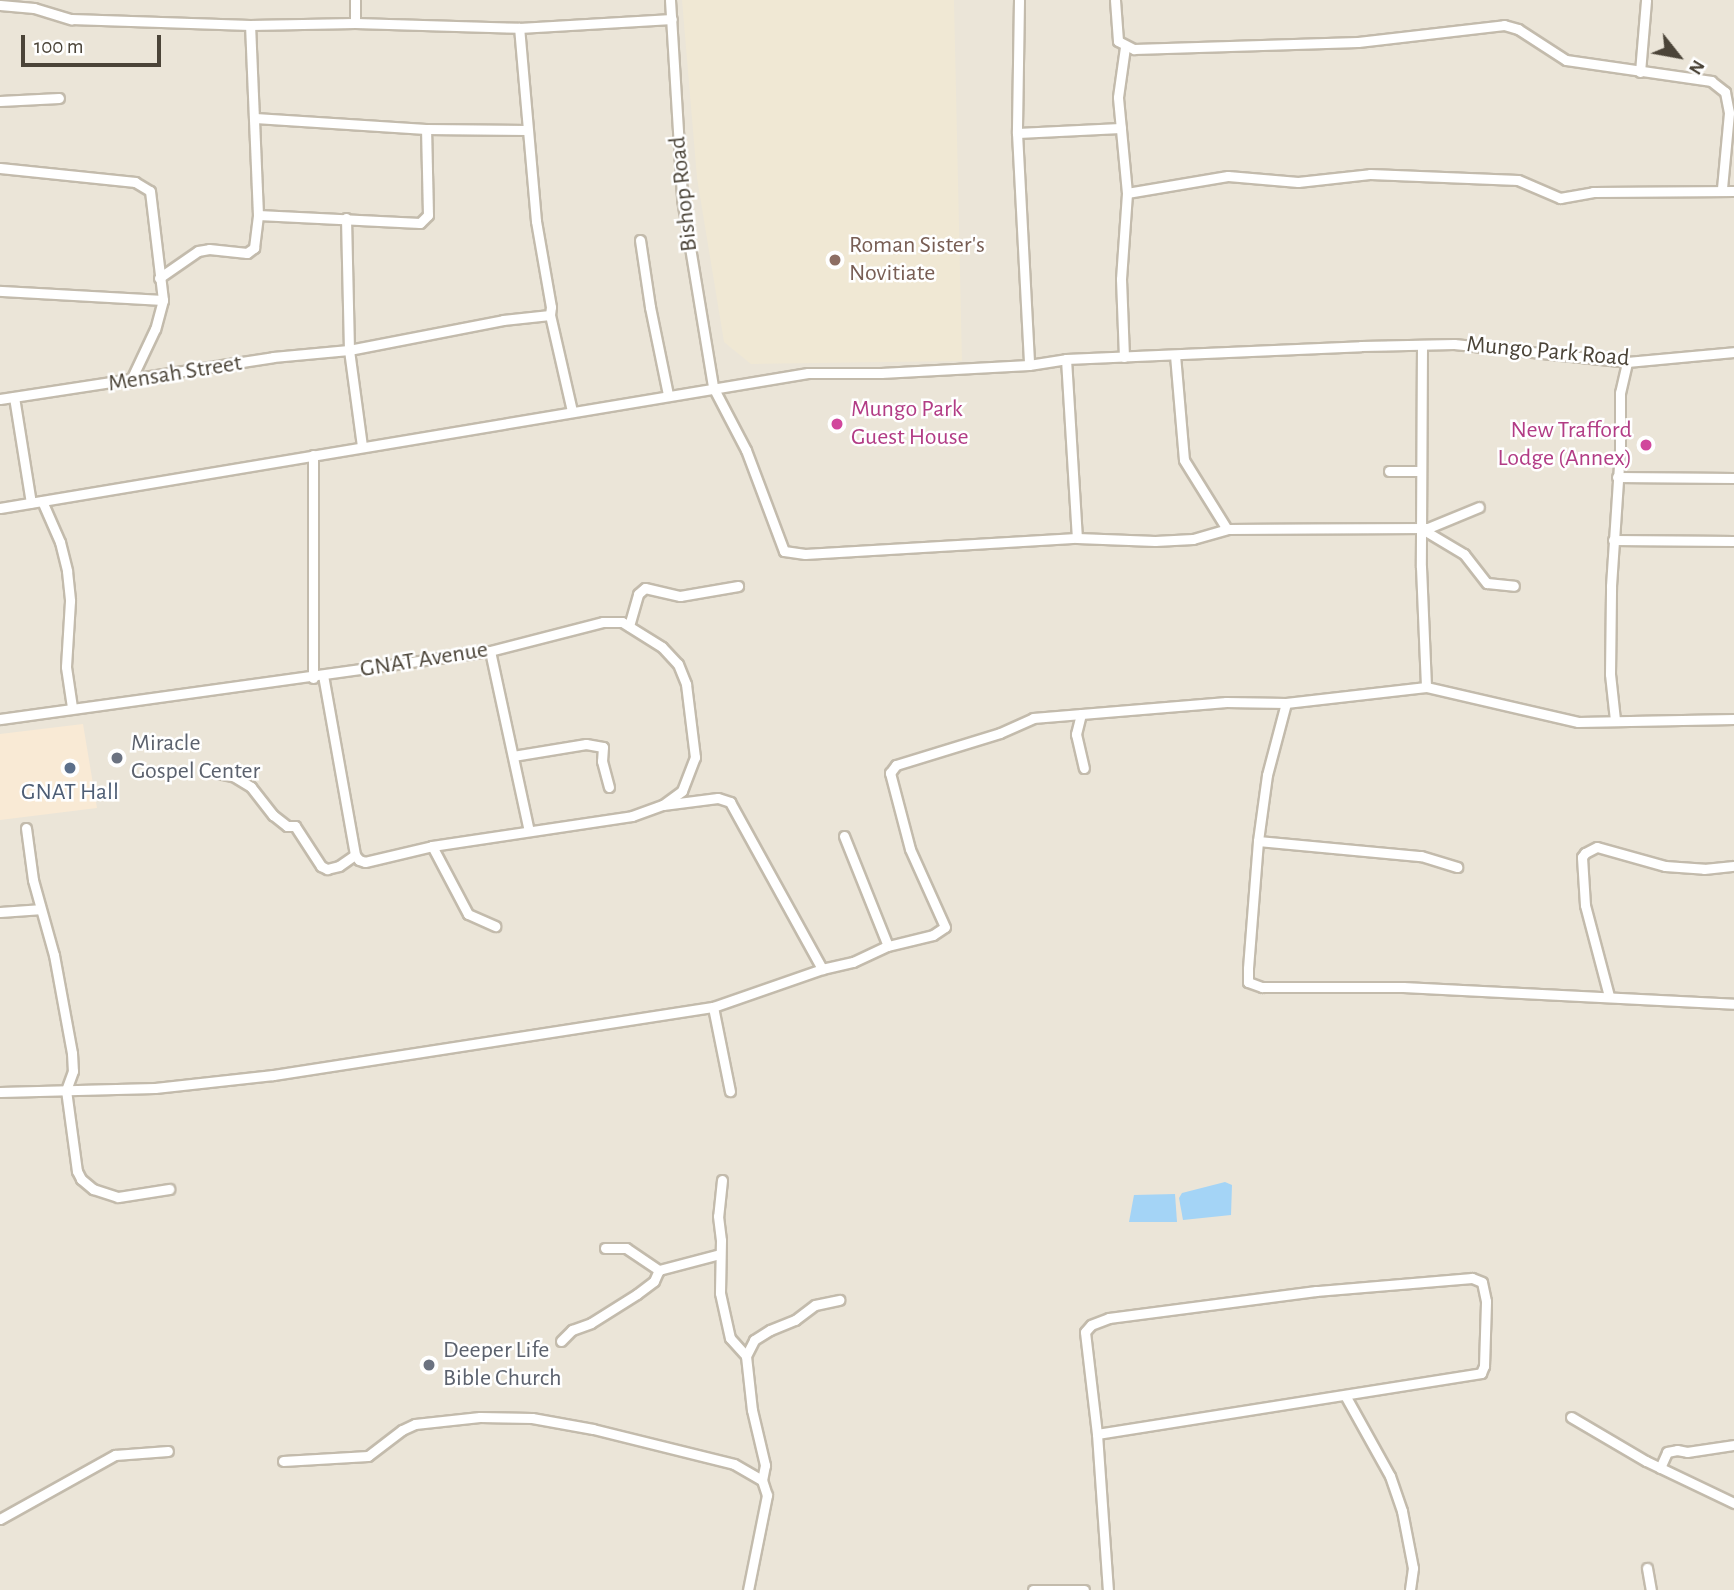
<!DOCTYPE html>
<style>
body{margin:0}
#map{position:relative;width:1734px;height:1590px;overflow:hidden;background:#f6f3eb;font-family:"Alegreya Sans",sans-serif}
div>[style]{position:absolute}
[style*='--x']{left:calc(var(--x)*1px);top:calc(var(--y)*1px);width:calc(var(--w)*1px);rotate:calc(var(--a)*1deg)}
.residential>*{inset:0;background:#ebe5d8}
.commercial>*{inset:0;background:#f9ead5}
.education>*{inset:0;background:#f0e8d4}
.water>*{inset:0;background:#a4d4f6}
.roads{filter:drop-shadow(2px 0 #c3bbac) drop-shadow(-2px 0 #c3bbac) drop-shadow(0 2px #c3bbac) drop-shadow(0 -2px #c3bbac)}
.minor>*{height:9px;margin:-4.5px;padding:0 4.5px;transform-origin:4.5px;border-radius:4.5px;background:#fff}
.dots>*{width:19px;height:19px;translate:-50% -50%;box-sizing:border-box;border:4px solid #fff;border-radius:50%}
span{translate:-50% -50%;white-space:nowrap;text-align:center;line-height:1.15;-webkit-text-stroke:5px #fff;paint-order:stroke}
.street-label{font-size:24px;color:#4b4438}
.education-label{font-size:24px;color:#785e54}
.left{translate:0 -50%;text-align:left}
.hotel-label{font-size:24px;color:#b23c85}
.right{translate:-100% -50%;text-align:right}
.worship-label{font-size:24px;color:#5b616d}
.service-label{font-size:24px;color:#4e5e75}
.north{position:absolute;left:1643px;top:21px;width:70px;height:70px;-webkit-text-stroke:5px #fff;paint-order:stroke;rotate:121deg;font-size:19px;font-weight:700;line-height:28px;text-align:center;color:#4b4438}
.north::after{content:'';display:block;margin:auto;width:24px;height:32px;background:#4b4438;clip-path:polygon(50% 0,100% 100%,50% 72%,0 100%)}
.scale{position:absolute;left:21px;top:35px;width:140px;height:32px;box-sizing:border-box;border:4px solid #4b4438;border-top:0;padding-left:9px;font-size:21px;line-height:24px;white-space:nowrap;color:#4b4438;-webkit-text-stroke:5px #fff;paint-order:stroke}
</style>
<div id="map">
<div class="residential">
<div style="clip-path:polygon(0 0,1734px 0,1734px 1590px,0 1590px)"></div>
</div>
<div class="commercial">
<div style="clip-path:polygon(83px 724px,97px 808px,0 820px,0 734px)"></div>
</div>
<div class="education">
<div style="clip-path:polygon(682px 0,954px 0,962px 361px,751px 364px,724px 342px,697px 178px)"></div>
</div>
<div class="water">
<div style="clip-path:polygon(1225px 1182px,1232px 1185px,1231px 1215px,1183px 1220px,1179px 1198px,1182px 1193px)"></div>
<div style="clip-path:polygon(1175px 1194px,1177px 1222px,1129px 1222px,1134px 1195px)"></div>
</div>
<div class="roads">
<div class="minor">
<div style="--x:355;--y:0;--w:23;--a:90"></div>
<div style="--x:670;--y:0;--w:199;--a:86.5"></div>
<div style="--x:682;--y:199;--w:191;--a:80.6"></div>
<div style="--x:713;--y:387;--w:71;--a:62.4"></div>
<div style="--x:746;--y:450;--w:108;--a:69.4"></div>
<div style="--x:784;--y:551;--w:21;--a:8"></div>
<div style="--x:805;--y:554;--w:272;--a:-3.4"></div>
<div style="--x:1077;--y:538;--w:78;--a:2.2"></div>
<div style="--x:1155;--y:541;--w:38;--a:-3"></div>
<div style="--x:1193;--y:539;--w:35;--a:-16"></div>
<div style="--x:1227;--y:529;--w:201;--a:-0.3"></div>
<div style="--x:1428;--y:528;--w:55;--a:-22.4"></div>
<div style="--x:1019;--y:0;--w:133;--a:90.9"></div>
<div style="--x:1017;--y:133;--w:232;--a:87"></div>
<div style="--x:1115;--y:0;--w:41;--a:85.8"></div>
<div style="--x:1118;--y:41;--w:18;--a:27"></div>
<div style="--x:1134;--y:49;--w:224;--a:-1.8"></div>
<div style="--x:1358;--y:42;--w:147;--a:-6.6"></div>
<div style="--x:1504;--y:25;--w:15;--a:16"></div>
<div style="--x:1518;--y:29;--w:57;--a:32.9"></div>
<div style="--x:1566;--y:60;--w:147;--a:8.2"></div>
<div style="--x:1711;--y:81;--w:18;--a:38"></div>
<div style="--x:1725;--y:92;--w:21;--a:79"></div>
<div style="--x:1729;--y:113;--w:76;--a:95.3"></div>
<div style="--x:0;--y:5;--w:34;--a:5"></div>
<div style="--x:34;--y:8;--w:39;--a:17"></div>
<div style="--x:71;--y:19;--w:179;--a:1.9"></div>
<div style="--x:250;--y:25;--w:105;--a:-1.1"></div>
<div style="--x:355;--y:23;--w:164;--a:1.7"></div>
<div style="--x:519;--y:28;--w:153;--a:-3.4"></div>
<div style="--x:1640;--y:72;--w:72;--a:-85.2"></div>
<div style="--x:0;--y:101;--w:59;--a:-2.9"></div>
<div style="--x:255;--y:118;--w:171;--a:3.7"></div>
<div style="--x:426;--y:129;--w:101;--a:0.6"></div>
<div style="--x:1017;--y:133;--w:104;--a:-2.8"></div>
<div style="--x:0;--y:168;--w:136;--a:5.9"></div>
<div style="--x:135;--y:182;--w:17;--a:31"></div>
<div style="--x:150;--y:191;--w:110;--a:83.2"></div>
<div style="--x:163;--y:300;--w:30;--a:105"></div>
<div style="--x:155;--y:329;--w:59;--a:115.3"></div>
<div style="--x:1127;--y:193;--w:102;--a:-9.6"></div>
<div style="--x:1228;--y:176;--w:70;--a:4.9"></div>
<div style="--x:1298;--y:182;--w:72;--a:-6.3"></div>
<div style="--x:1370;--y:174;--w:148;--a:2.3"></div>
<div style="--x:1518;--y:180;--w:46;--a:23.2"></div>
<div style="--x:1560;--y:198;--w:34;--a:-10"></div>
<div style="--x:1593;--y:192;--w:141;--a:-0.4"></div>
<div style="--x:258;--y:215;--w:162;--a:2.8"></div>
<div style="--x:420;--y:223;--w:11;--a:-45"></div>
<div style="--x:428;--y:215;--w:86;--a:-91.3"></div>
<div style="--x:346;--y:218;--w:132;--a:88.7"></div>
<div style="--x:349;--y:350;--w:97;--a:82.3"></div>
<div style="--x:640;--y:240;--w:68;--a:81.5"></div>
<div style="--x:650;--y:307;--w:90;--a:78.4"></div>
<div style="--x:159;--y:278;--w:47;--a:-34.7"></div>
<div style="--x:198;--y:251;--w:11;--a:-10"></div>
<div style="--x:209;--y:249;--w:38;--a:6"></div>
<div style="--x:247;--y:253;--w:9;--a:-36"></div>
<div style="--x:254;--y:248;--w:33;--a:-83"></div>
<div style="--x:258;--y:215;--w:190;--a:-92.4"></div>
<div style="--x:0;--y:291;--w:163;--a:3.2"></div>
<div style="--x:550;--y:315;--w:98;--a:77.1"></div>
<div style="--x:1422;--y:345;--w:222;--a:90.3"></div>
<div style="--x:1421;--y:567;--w:120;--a:87.6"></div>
<div style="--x:1175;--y:355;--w:105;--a:85.1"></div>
<div style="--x:1184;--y:460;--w:81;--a:58.1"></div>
<div style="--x:1124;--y:357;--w:78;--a:-92.2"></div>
<div style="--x:1121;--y:279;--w:86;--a:-86"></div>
<div style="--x:1127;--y:193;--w:96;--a:-95.4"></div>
<div style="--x:1118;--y:97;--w:50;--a:-82"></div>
<div style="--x:1066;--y:359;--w:179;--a:86.5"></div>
<div style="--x:14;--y:397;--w:107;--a:80.9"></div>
<div style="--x:0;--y:399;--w:276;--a:-8.7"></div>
<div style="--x:273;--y:357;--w:76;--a:-5.3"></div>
<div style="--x:349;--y:350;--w:157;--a:-11"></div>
<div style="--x:503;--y:320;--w:47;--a:-6.1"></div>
<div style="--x:550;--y:315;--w:8;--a:-83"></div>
<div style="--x:551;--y:307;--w:87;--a:-99.9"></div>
<div style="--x:536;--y:221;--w:194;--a:-95"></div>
<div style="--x:313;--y:455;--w:223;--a:90"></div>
<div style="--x:1389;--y:471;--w:32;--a:0"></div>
<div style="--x:1617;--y:477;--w:117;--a:0.5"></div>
<div style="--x:42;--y:501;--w:45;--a:66.3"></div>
<div style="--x:60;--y:542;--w:30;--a:76"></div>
<div style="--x:67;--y:571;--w:30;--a:84"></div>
<div style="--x:70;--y:601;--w:66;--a:93.5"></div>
<div style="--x:66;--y:667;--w:40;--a:81.5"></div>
<div style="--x:0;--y:508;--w:819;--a:-9.49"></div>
<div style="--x:808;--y:373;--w:73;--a:0"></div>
<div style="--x:881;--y:373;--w:148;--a:-3.1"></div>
<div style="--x:1029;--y:365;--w:37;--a:-9"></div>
<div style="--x:1066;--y:359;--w:295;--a:-2.5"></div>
<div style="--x:1361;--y:346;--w:93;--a:-1.2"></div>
<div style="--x:1454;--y:344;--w:174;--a:5.9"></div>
<div style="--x:1627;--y:362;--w:107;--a:-5.3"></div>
<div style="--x:1422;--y:529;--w:49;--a:30.8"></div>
<div style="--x:1464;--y:554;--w:37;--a:52"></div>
<div style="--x:1487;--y:583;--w:27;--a:6"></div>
<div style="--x:1613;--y:540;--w:121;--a:0.5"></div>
<div style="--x:629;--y:626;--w:33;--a:-74"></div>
<div style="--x:638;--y:594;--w:9;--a:-41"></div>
<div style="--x:645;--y:588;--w:36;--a:13"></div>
<div style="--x:680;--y:596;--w:59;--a:-9.8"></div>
<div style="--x:490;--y:651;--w:184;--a:77.8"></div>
<div style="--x:323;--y:675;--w:183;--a:79.9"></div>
<div style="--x:355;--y:855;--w:6;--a:51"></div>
<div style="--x:359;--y:860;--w:6;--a:18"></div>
<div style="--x:365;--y:862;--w:69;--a:-13.4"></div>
<div style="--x:432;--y:846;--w:202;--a:-8.5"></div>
<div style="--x:632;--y:816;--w:33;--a:-20"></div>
<div style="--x:663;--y:805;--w:55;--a:-7.3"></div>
<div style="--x:718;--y:798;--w:13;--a:18"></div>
<div style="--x:730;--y:802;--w:191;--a:61.1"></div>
<div style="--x:1081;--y:714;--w:21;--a:104"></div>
<div style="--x:1076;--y:734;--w:35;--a:77"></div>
<div style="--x:0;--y:719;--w:495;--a:-7.9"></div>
<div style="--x:490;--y:651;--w:117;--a:-14.4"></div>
<div style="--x:603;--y:622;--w:19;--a:0"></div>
<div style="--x:622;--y:622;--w:47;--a:32"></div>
<div style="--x:662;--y:647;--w:23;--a:47"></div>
<div style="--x:678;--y:664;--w:22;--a:68"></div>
<div style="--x:686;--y:684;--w:74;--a:83"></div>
<div style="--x:695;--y:757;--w:36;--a:111"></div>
<div style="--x:682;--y:791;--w:24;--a:144"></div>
<div style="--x:1734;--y:719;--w:156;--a:178.9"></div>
<div style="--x:1578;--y:722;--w:156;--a:-167"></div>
<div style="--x:1426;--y:687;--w:141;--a:173.5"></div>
<div style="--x:1286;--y:703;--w:74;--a:104.8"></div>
<div style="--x:1267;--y:775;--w:67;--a:97.8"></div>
<div style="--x:1258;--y:841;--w:128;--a:94.5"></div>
<div style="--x:1248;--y:969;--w:13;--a:90"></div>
<div style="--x:1248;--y:982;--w:15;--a:20"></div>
<div style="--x:1262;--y:987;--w:141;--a:0"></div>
<div style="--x:1403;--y:987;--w:331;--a:2.9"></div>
<div style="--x:1615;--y:720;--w:46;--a:-96.2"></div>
<div style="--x:1610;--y:674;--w:88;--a:-89.3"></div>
<div style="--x:1611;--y:586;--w:135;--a:-86.2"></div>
<div style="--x:1620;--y:451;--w:58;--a:-90"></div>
<div style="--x:1620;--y:393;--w:32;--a:-77"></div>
<div style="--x:513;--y:756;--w:74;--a:-9.3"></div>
<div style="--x:586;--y:744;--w:17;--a:10"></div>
<div style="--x:603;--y:747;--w:14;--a:94"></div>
<div style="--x:602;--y:761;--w:27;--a:75"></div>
<div style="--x:204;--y:770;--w:30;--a:12"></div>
<div style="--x:233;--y:776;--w:21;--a:31"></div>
<div style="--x:251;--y:787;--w:36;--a:52"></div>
<div style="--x:273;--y:815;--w:18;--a:38"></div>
<div style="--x:287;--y:826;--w:8;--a:0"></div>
<div style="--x:295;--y:826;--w:48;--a:57"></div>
<div style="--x:321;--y:866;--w:7;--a:27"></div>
<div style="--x:327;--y:869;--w:12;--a:-14"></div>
<div style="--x:339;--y:866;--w:19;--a:-35"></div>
<div style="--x:26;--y:828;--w:52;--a:82.3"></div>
<div style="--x:33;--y:880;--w:78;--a:74.4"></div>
<div style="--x:54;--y:955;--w:100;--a:79.6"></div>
<div style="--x:72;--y:1053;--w:18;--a:87"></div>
<div style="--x:73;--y:1071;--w:20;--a:110"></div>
<div style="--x:66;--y:1090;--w:82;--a:82.3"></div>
<div style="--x:77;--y:1171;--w:9;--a:63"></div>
<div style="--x:81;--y:1179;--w:16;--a:40"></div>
<div style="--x:93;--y:1189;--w:26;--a:18"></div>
<div style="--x:118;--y:1197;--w:52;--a:-8.9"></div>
<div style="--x:844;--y:836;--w:118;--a:68.2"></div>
<div style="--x:1258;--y:841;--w:164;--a:5.3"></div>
<div style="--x:1421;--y:856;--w:38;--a:17"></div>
<div style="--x:432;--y:846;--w:77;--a:62.1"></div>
<div style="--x:468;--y:914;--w:30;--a:24"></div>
<div style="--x:0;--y:912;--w:39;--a:-4"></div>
<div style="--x:1609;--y:996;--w:94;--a:-104.8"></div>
<div style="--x:1585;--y:905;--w:48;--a:-93.6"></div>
<div style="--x:1582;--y:857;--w:5;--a:-53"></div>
<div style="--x:1585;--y:853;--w:13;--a:-27"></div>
<div style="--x:1597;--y:847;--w:71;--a:15.6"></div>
<div style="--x:1665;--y:866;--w:39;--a:4"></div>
<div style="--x:1704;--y:869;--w:30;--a:-6"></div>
<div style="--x:713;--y:1007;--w:86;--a:78.6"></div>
<div style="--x:0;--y:1092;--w:155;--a:-1.5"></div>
<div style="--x:155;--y:1088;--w:119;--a:-6.3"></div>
<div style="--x:273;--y:1075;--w:445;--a:-8.8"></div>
<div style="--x:713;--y:1007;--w:115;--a:-19.2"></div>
<div style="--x:822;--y:969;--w:32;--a:-13"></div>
<div style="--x:853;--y:962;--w:38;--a:-25"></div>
<div style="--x:888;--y:946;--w:46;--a:-13.7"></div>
<div style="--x:933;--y:935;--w:14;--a:-34"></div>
<div style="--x:945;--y:927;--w:85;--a:-114.2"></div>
<div style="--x:910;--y:849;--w:79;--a:-104.7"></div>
<div style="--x:890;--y:773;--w:10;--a:-53"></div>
<div style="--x:896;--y:765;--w:109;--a:-17.1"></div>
<div style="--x:1000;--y:733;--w:36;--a:-24"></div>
<div style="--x:1033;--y:718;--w:194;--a:-4.7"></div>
<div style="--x:1226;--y:702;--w:60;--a:1"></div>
<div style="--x:722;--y:1180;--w:36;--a:96"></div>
<div style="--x:718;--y:1216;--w:24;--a:83"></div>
<div style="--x:721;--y:1240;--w:53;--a:91.1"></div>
<div style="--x:720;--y:1293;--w:46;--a:77.5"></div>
<div style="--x:730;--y:1338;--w:24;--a:48"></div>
<div style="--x:746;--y:1356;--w:54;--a:83.7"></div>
<div style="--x:752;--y:1410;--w:57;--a:76.7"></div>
<div style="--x:765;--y:1465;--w:15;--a:101"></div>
<div style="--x:605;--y:1248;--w:21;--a:0"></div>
<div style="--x:626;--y:1248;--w:40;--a:34"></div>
<div style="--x:659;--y:1270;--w:63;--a:-14.7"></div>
<div style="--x:561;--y:1341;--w:16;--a:-45"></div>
<div style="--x:572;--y:1330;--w:20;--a:-20"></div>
<div style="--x:591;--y:1323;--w:54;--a:-32.2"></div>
<div style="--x:637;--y:1294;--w:21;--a:-37"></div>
<div style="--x:654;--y:1281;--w:12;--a:-66"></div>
<div style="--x:746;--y:1356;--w:18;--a:-63"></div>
<div style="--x:754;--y:1340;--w:19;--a:-32"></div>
<div style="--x:770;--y:1330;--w:27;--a:-22"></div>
<div style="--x:795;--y:1320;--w:25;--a:-37"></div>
<div style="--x:815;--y:1305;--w:25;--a:-12"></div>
<div style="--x:1346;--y:1397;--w:90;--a:60.9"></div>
<div style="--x:1390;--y:1476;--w:37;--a:71"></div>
<div style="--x:1402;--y:1511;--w:58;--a:79.1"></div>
<div style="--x:1413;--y:1568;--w:22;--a:98"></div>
<div style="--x:1571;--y:1417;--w:87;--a:30.4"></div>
<div style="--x:1646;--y:1461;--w:98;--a:25.5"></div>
<div style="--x:1097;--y:1434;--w:389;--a:-9"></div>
<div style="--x:1481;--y:1373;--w:8;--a:-67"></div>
<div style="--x:1484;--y:1366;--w:65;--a:-88.2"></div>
<div style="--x:1486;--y:1301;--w:19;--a:-102"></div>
<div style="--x:1482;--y:1282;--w:11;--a:-158"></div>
<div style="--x:1472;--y:1278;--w:157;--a:175.2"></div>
<div style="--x:1316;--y:1291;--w:209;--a:172.6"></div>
<div style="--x:1109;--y:1318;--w:19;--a:159"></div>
<div style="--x:1091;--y:1325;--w:9;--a:131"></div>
<div style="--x:1085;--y:1332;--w:103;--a:83.3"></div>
<div style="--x:1097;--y:1434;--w:156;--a:86"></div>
<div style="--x:283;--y:1461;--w:85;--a:-3.4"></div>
<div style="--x:368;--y:1456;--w:43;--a:-37.4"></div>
<div style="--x:402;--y:1430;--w:14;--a:-25"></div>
<div style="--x:415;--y:1424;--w:65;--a:-6.1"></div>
<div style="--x:480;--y:1417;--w:52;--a:1.1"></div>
<div style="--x:532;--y:1418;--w:62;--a:10.2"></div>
<div style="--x:593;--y:1429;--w:145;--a:13.9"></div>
<div style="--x:734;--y:1464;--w:32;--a:30"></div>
<div style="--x:762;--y:1480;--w:16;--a:72"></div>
<div style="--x:767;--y:1495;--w:97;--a:101.3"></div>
<div style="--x:1660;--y:1468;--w:17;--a:-66"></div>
<div style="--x:1667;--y:1452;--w:10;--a:-11"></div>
<div style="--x:1677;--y:1450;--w:10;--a:11"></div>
<div style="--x:1687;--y:1452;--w:48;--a:-8.5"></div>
<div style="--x:0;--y:1519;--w:132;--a:-29.1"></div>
<div style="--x:115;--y:1455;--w:53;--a:-4.3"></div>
<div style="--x:1647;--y:1568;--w:22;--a:80"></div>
<div style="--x:1033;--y:1590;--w:51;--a:0"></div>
</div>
</div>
<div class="dots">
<div style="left:835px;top:260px;background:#8d6e63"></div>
<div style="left:837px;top:424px;background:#d1479c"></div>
<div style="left:1646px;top:445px;background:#d1479c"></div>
<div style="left:117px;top:758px;background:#6b7280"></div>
<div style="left:70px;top:768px;background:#5c6f8a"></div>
<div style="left:429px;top:1365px;background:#6b7280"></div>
</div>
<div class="street-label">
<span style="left:684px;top:194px;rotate:-96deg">Bishop Road</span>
<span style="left:1548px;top:352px;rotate:5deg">Mungo Park Road</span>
<span style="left:175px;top:374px;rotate:-9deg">Mensah Street</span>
<span style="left:424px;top:660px;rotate:-9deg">GNAT Avenue</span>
</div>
<div class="education-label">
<span class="left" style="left:849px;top:260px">Roman Sister's<br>Novitiate</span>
</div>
<div class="hotel-label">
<span class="left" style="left:851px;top:424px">Mungo Park<br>Guest House</span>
<span class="right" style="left:1632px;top:445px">New Trafford<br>Lodge (Annex)</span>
</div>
<div class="worship-label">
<span class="left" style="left:131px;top:758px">Miracle<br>Gospel Center</span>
<span class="left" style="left:443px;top:1365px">Deeper Life<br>Bible Church</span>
</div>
<div class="service-label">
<span style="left:70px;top:793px">GNAT Hall</span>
</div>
<div class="north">N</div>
<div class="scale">100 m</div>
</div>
